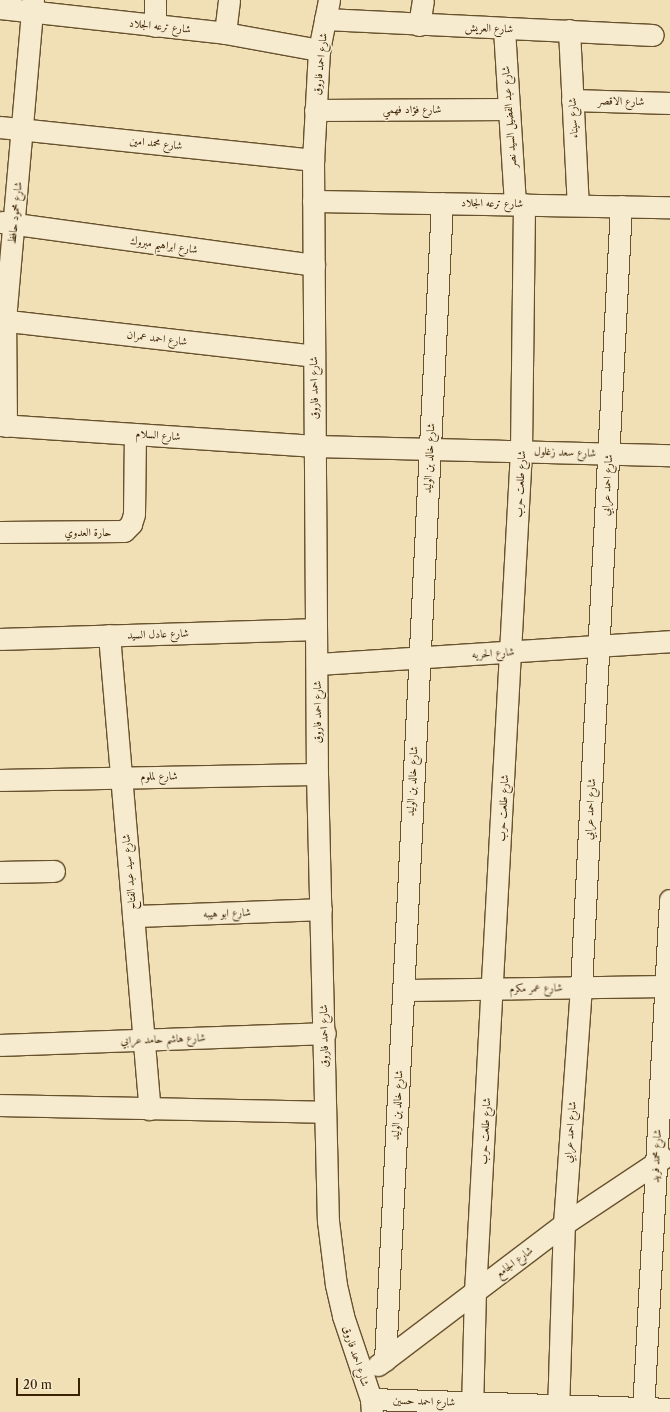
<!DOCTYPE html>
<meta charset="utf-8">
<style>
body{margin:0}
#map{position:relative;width:670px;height:1412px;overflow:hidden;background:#f1e0b5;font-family:"Libre Caslon Text",Amiri,serif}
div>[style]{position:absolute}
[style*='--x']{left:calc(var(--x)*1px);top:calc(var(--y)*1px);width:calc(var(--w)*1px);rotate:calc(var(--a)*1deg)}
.roads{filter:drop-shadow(1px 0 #68512d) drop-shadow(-1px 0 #68512d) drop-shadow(0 1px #68512d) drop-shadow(0 -1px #68512d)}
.minor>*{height:21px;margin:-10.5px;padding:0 10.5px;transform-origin:10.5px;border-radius:10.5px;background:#f6ebcf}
span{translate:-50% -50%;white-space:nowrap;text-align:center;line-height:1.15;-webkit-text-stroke:3px #f6ebcf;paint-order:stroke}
.street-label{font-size:11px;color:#3a2100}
.scale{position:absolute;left:16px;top:1378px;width:64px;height:18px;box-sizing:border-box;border:2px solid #3a2100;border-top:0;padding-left:5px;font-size:12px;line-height:14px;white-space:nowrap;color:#3a2100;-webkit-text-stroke:3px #f6ebcf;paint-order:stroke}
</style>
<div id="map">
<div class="roads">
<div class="minor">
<div style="--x:329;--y:0;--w:51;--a:101.3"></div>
<div style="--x:319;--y:50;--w:110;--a:93.1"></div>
<div style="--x:313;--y:160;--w:614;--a:89.63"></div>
<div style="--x:317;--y:774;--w:447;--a:88.6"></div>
<div style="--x:328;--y:1221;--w:64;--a:82.9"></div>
<div style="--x:336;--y:1285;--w:32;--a:77"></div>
<div style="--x:343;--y:1316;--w:88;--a:71.4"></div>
<div style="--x:371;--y:1399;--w:13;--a:86"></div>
<div style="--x:0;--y:8;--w:226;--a:6.3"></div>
<div style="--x:225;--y:33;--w:96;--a:10.3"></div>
<div style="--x:325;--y:19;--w:328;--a:2.8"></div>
<div style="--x:419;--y:25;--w:25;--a:-81"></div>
<div style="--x:155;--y:26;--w:26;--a:-90"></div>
<div style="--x:504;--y:29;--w:175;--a:86.4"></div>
<div style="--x:569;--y:30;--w:175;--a:87.1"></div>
<div style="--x:225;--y:33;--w:33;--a:-83"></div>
<div style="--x:572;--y:100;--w:98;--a:1.8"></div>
<div style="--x:315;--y:110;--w:194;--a:-0.3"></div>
<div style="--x:0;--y:127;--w:315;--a:6"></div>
<div style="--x:313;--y:201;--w:357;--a:1"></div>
<div style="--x:1;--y:222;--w:316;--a:7.8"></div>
<div style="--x:0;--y:320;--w:316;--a:6.5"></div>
<div style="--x:0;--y:425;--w:316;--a:3.8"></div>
<div style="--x:315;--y:446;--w:355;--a:1.5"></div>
<div style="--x:6;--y:426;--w:106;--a:-90.5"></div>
<div style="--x:5;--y:320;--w:321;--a:-85"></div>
<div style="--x:0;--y:532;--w:124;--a:-0.5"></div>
<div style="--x:124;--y:531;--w:10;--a:-45"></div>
<div style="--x:131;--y:524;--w:10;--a:-73"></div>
<div style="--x:134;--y:514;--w:80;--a:-89.3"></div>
<div style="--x:109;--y:635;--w:476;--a:85.1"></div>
<div style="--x:0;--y:639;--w:316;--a:-1.8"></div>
<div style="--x:317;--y:664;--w:354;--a:-3.7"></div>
<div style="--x:0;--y:780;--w:317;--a:-1.1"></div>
<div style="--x:0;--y:872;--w:54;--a:-1.1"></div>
<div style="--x:133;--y:916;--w:188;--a:-2.1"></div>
<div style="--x:403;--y:990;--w:267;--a:-0.9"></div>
<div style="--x:0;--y:1045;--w:325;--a:-2.1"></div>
<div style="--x:0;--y:1105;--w:324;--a:1.2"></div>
<div style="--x:385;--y:1360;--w:1158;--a:-87.18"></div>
<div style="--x:378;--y:1365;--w:233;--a:-37.2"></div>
<div style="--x:564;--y:1224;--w:119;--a:-33.7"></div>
<div style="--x:371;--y:1399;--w:299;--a:1.9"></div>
<div style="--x:472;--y:1412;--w:120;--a:-88.6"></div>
<div style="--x:475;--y:1292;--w:842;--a:-86.87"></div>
<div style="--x:521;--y:451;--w:247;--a:-89.3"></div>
<div style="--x:558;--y:1412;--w:188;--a:-88.2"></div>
<div style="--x:564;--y:1224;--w:238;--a:-85.9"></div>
<div style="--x:581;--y:987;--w:782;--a:-87.07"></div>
<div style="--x:643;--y:1412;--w:513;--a:-86.98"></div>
</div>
</div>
<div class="street-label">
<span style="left:160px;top:26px;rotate:6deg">شارع ترعه الجلاد</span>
<span style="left:489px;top:28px;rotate:2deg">شارع العريش</span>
<span style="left:320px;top:64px;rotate:-84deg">شارع احمد فاروق</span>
<span style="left:621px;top:101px;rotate:1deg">شارع الاقصر</span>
<span style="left:412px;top:109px">شارع فؤاد فهمي</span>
<span style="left:509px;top:117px;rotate:-94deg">شارع عبد الفضيل السيد نصر</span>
<span style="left:573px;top:118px;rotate:-93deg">شارع سيناء</span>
<span style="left:156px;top:143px;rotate:6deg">شارع محمد امين</span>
<span style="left:492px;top:203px;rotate:1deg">شارع ترعه الجلاد</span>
<span style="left:15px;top:213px;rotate:-84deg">شارع محمود حافظ</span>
<span style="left:164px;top:245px;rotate:8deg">شارع ابراهيم مبروك</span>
<span style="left:157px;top:338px;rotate:7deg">شارع احمد عمران</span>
<span style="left:314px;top:388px;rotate:-91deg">شارع احمد فاروق</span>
<span style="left:158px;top:435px;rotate:4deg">شارع السلام</span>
<span style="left:565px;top:452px;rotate:2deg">شارع سعد زغلول</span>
<span style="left:429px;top:458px;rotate:-87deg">شارع خالد بن الوليد</span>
<span style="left:520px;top:484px;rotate:-87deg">شارع طلعت حرب</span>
<span style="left:607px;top:485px;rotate:-87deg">شارع احمد عرابي</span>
<span style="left:88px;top:532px">حارة العدوي</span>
<span style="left:158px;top:634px;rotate:-2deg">شارع عادل السيد</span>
<span style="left:493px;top:653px;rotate:-4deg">شارع الحريه</span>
<span style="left:317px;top:712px;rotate:-90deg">شارع احمد فاروق</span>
<span style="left:159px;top:776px;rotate:-1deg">شارع لملوم</span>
<span style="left:412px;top:781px;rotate:-87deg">شارع خالد بن الوليد</span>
<span style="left:503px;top:808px;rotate:-87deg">شارع طلعت حرب</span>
<span style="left:590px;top:809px;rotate:-87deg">شارع احمد عرابي</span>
<span style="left:129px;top:872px;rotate:-95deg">شارع سيد عبد الفتاح</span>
<span style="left:227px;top:913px;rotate:-2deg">شارع ابو هيبه</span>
<span style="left:536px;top:988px;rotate:-1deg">شارع عمر مكرم</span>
<span style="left:324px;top:1036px;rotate:-91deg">شارع احمد فاروق</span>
<span style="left:163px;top:1039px;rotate:-2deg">شارع هاشم حامد عرابي</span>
<span style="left:397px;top:1105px;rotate:-87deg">شارع خالد بن الوليد</span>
<span style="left:485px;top:1131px;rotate:-87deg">شارع طلعت حرب</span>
<span style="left:570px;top:1132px;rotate:-86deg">شارع احمد عرابي</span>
<span style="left:656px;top:1156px;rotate:-87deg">شارع محمد فريد</span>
<span style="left:514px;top:1262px;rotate:-37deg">شارع الجامع</span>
<span style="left:356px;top:1356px;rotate:72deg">شارع احمد فاروق</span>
<span style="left:424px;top:1401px;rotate:2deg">شارع احمد حسين</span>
</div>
<div class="scale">20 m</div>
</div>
